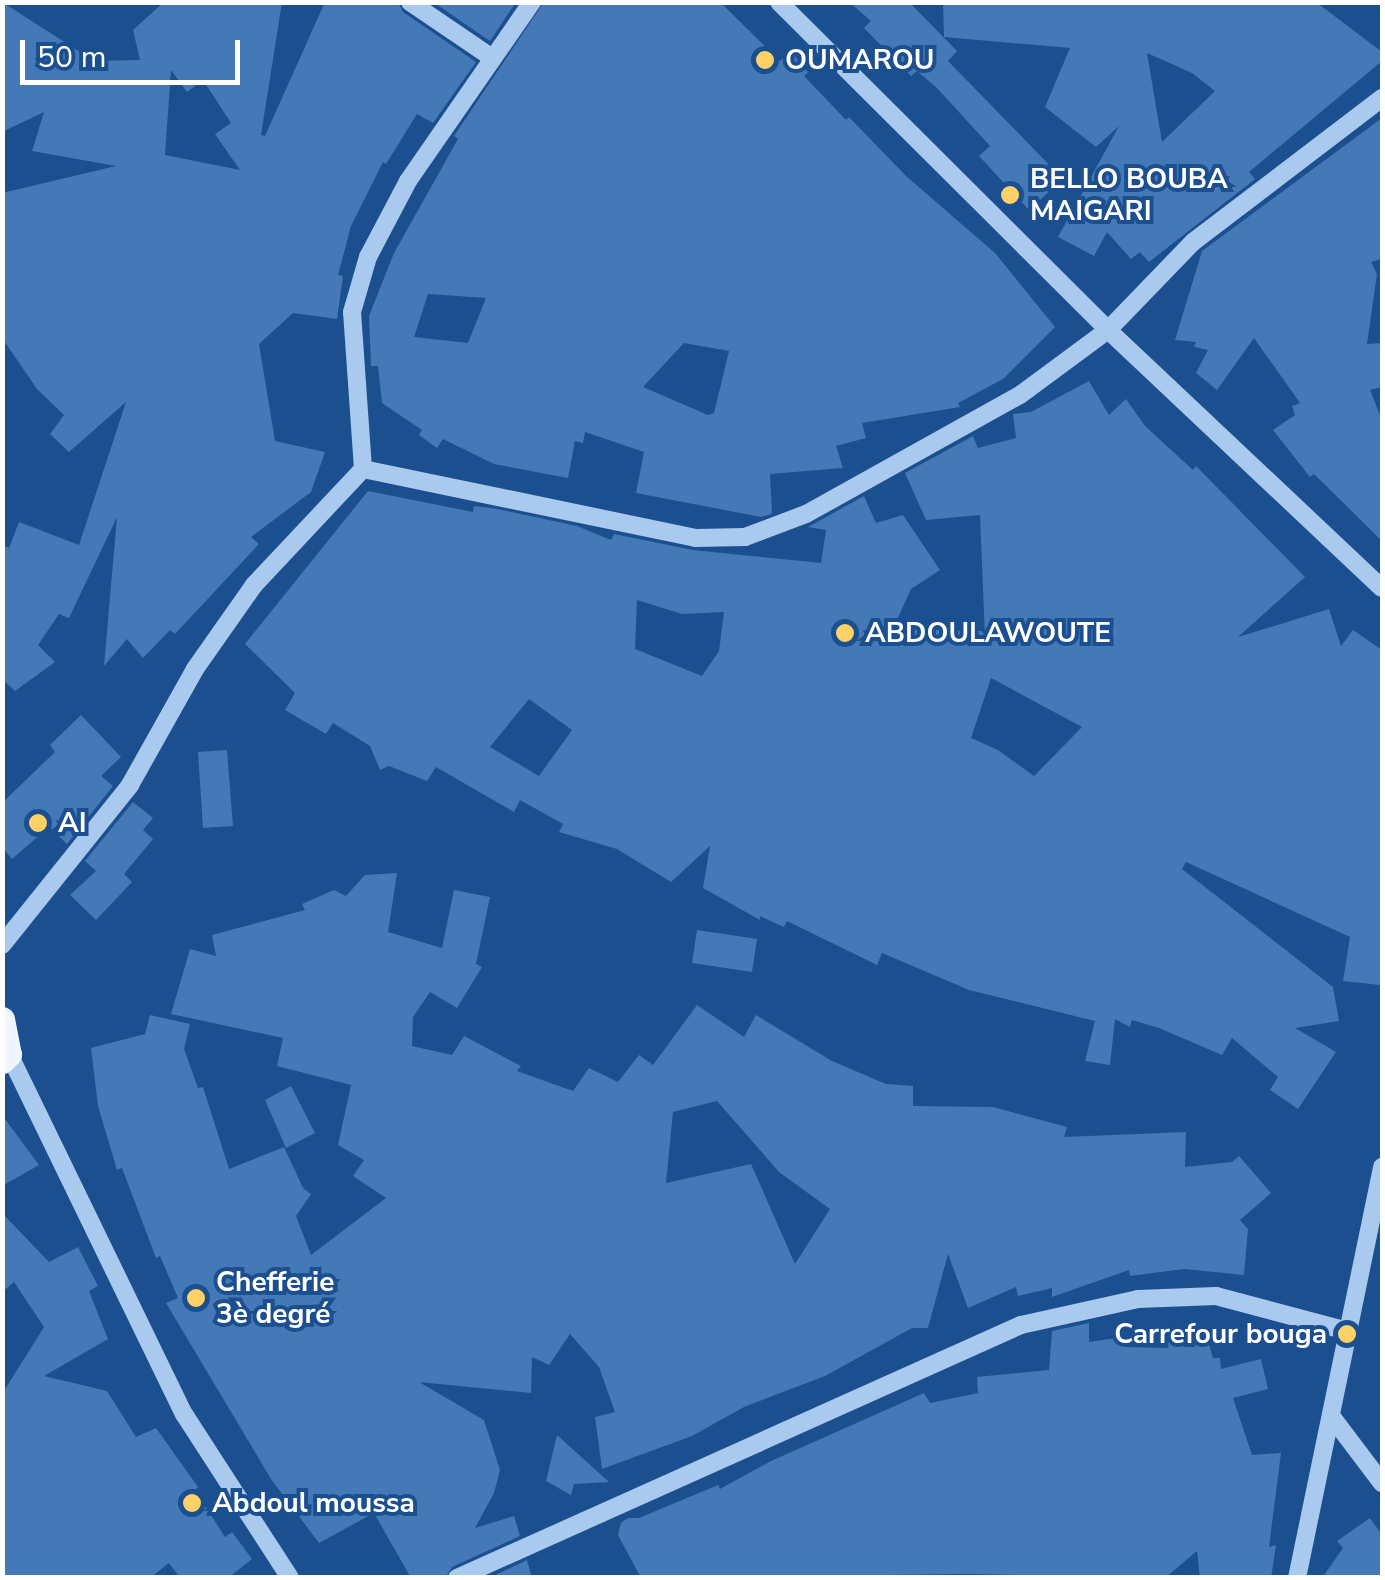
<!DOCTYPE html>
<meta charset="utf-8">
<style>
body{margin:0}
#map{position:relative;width:1385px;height:1580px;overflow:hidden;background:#1b4f8f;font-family:"Nunito Sans",sans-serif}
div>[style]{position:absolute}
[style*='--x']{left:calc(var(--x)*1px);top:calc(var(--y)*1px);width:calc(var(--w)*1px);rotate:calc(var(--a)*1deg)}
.building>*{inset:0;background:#4478b7}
.minor>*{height:18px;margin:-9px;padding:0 9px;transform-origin:9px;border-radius:9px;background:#a9c9ee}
.major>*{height:25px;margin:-12.5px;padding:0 12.5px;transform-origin:12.5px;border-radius:12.5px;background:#f0f6ff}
.dots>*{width:28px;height:28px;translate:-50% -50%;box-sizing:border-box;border:5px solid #1b4f8f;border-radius:50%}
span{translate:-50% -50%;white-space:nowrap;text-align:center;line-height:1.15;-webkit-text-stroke:8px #1b4f8f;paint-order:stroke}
.poi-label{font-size:28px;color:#fff;font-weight:700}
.left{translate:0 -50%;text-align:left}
.right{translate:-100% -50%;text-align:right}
.frame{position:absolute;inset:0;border:5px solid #fff;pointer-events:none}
.scale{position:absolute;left:20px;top:40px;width:220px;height:45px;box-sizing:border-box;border:5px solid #fff;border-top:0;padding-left:12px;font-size:30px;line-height:35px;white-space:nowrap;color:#fff;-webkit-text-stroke:8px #1b4f8f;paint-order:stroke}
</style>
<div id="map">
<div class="building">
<div style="clip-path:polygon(evenodd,2px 2px,94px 61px,140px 60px,133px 30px,164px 2px,282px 2px,261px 135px,265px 136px,325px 2px,398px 2px,403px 12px,476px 62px,433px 123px,417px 114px,386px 164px,383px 162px,351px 226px,338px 275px,343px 276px,337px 319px,293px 313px,259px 344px,275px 441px,325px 452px,311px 492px,251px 537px,259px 544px,175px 634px,170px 630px,143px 658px,127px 639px,104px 666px,117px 517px,69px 618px,59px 614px,38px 645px,55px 662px,15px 691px,2px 679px,2px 545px,9px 548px,19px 522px,79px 545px,126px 402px,69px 452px,50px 434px,64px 415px,37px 389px,2px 338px,2px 193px,116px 166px,32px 151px,44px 112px,2px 132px,2px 2px,171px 70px,187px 92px,203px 80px,231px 123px,215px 134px,240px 170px,165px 155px,171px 70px)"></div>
<div style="clip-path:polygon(433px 2px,516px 2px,490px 41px)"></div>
<div style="clip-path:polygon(evenodd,544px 2px,720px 2px,780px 61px,790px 50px,808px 72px,804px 76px,846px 120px,849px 117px,906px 176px,995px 253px,1055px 327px,1003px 379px,958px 403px,960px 407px,862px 423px,866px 438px,836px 446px,843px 468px,770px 474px,772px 514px,761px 517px,636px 493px,644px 452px,585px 432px,583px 443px,575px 441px,568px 478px,494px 464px,443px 439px,437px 448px,419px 435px,422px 430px,382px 403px,378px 366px,371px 366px,369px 316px,394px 253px,458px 139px,454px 136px,544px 2px,428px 294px,486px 298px,468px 343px,414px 337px,428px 294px,544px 2px,684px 343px,729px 351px,714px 413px,708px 415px,643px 387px,684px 343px)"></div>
<div style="clip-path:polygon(849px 2px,909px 2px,957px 51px,948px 61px,1063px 179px,1029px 210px,979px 156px,990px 146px,937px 88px,917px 71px,911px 76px,864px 28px,871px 21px)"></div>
<div style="clip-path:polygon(evenodd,943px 2px,1316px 2px,1382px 52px,1382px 61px,1249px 172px,1255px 179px,1149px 262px,1140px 252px,1131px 259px,1107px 232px,1094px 256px,1058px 237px,1119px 126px,1096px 147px,1045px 107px,1070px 48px,944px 37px,943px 2px,1147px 53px,1192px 73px,1215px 91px,1162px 142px,1147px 53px)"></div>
<div style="clip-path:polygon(1382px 118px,1382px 259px,1371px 262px,1377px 274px,1367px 344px,1382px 343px,1382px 387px,1370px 390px,1382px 420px,1382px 541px,1314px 474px,1310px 477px,1273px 430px,1295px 415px,1292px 406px,1300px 403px,1254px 338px,1217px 390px,1196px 373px,1208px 350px,1194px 347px,1196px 342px,1175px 340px,1202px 251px)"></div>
<div style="clip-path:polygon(evenodd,1089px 381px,1109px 415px,1126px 399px,1145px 426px,1193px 470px,1196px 466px,1305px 577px,1238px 637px,1329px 609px,1341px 646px,1353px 630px,1382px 650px,1380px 985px,1343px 981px,1350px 937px,1186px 862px,1182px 869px,1333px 987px,1339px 1021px,1295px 1028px,1336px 1052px,1298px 1109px,1270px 1090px,1278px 1077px,1232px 1038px,1222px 1055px,1159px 1028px,1132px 1020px,1130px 1027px,1115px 1019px,1110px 1065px,1085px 1061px,1095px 1021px,969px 990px,882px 953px,877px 965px,787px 921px,784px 927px,760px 916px,760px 920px,703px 888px,710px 846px,671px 882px,617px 849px,559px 832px,563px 824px,520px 800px,514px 812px,436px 767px,427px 781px,389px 766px,380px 770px,370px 746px,333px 723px,326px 734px,285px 710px,295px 693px,245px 644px,368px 491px,473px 512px,474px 506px,497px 509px,577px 526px,611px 540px,614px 534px,693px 550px,821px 563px,826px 530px,808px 527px,864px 496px,876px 523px,903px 515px,940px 570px,911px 589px,893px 629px,982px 631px,985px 636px,980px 515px,926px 520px,905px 473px,973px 436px,978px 448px,1016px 438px,1013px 414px,1031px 412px,1089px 381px,637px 600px,682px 614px,724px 612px,719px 651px,702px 676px,635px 649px,637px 600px,1089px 381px,991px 678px,1082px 727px,1034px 776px,998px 750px,971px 738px,991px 678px,1089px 381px,529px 699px,572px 730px,539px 776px,490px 747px,529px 699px)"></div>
<div style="clip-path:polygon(81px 715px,121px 757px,101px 776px,113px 786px,67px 844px,49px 827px,12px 859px,2px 847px,2px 803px,55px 752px,50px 745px)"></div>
<div style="clip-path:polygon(227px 750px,233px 826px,203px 828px,198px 752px)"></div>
<div style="clip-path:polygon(133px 802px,153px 818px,143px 830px,153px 839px,124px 874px,132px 882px,96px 920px,70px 895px,96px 871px,85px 861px)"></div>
<div style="clip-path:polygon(evenodd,397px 873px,388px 932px,442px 948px,454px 890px,490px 897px,476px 964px,482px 967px,457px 1008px,430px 992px,413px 1017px,412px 1046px,452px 1055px,464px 1036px,521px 1066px,517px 1071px,573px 1091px,589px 1068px,618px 1082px,639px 1055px,653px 1065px,697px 1005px,744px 1037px,756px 1015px,832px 1061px,886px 1084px,913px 1086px,913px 1106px,993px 1107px,1067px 1127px,1064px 1137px,1186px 1132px,1185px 1167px,1232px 1162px,1239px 1156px,1271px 1193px,1240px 1220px,1248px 1229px,1244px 1275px,1184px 1269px,1130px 1276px,1129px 1270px,1052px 1297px,1052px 1288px,1018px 1296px,1016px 1287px,968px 1308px,948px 1254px,928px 1328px,912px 1328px,825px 1376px,744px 1407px,692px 1436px,602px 1469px,595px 1417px,615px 1412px,599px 1367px,570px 1334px,549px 1365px,532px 1357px,531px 1393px,419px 1382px,484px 1420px,500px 1470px,494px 1493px,475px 1528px,514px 1516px,520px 1536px,452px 1567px,445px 1578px,411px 1578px,374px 1513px,319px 1543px,271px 1479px,166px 1303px,178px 1298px,160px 1256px,156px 1258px,122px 1168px,117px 1170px,98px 1106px,91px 1048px,145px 1034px,150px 1015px,190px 1024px,184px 1049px,198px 1088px,203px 1087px,229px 1169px,284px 1147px,303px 1188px,311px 1194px,296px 1216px,311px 1255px,386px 1198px,353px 1176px,364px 1160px,338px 1145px,351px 1085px,277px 1066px,283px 1038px,171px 1014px,190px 949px,216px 956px,212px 935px,305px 910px,302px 904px,334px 890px,346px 896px,365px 875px,397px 873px,717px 1101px,779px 1172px,830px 1209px,795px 1264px,751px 1164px,666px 1183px,673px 1112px,717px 1101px)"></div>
<div style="clip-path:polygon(697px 930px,757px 939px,752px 972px,692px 963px)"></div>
<div style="clip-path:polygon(291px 1086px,315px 1133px,286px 1148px,265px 1100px)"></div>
<div style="clip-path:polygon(2px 1115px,39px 1165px,2px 1186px)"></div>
<div style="clip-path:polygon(2px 1213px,49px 1262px,78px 1247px,98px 1286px,89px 1291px,108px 1339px,44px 1376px,107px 1391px,136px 1437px,156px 1428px,198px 1487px,195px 1490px,225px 1537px,232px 1532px,252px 1559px,228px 1578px,180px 1578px,169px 1563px,150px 1578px,2px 1578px,2px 1394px,44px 1327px,14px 1282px,2px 1292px)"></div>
<div style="clip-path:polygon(1089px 1323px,1089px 1342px,1124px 1337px,1125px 1347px,1168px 1348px,1168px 1336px,1206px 1334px,1213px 1358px,1220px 1358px,1221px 1369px,1261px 1359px,1268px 1389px,1233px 1398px,1252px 1455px,1281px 1453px,1269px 1547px,1276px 1545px,1271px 1578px,1200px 1578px,1197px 1551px,1165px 1578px,968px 1574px,641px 1578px,618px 1535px,621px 1523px,628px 1518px,639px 1518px,718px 1485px,720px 1489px,771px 1461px,924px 1393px,930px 1403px,978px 1393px,977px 1377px,1049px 1370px,1052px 1331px)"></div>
<div style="clip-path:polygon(557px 1435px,609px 1482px,574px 1484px,571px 1495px,546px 1481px)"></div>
<div style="clip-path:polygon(1370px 1518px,1382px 1535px,1382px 1578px,1322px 1578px,1343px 1548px,1337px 1541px)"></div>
<div style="clip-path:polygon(527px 1560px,532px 1578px,489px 1578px)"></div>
</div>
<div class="minor">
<div style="--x:410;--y:2;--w:98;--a:34.2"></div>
<div style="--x:779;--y:2;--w:465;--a:44.9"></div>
<div style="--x:1108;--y:330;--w:376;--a:43.3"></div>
<div style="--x:363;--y:469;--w:340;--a:11.7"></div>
<div style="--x:696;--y:538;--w:49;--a:-1.2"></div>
<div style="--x:745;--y:537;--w:65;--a:-20.7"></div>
<div style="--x:806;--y:514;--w:245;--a:-29.1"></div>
<div style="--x:1020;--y:395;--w:109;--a:-36.5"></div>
<div style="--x:1108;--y:330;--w:122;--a:-46"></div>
<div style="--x:1193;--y:242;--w:238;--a:-37.3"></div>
<div style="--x:2;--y:945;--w:205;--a:-51.3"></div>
<div style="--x:130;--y:785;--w:133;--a:-60.7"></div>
<div style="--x:195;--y:669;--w:103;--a:-54.9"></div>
<div style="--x:254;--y:585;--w:159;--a:-46.8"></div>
<div style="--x:363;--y:469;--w:157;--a:-94"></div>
<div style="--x:352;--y:312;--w:57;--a:-73.8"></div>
<div style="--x:368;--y:257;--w:86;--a:-62.2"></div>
<div style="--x:408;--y:181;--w:218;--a:-55.3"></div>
<div style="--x:9;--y:1054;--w:400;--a:64.1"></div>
<div style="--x:184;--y:1414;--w:195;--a:57.1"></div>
<div style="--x:1332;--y:1417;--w:83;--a:52.9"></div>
<div style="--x:457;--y:1578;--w:618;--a:-24.16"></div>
<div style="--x:1021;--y:1325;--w:120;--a:-12.5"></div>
<div style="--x:1138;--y:1299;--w:78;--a:-2.2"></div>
<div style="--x:1216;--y:1296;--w:140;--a:14.9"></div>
<div style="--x:1297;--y:1578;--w:420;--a:-78.3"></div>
</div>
<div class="major">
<div style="--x:2;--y:1019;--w:36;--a:79"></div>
<div style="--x:9;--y:1054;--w:10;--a:135"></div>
</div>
<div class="dots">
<div style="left:765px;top:60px;background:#ffd166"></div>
<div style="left:1010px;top:195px;background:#ffd166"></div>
<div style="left:845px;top:633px;background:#ffd166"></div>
<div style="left:38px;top:823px;background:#ffd166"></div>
<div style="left:196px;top:1298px;background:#ffd166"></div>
<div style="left:1347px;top:1334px;background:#ffd166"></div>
<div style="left:192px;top:1503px;background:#ffd166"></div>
</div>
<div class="poi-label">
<span class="left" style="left:785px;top:60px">OUMAROU</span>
<span class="left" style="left:1030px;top:195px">BELLO BOUBA<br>MAIGARI</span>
<span class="left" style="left:865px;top:633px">ABDOULAWOUTE</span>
<span class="left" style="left:58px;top:823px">AI</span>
<span class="left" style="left:216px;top:1298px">Chefferie<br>3è degré</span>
<span class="right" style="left:1327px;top:1334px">Carrefour bouga</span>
<span class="left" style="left:212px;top:1503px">Abdoul moussa</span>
</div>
<div class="frame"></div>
<div class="scale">50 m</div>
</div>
